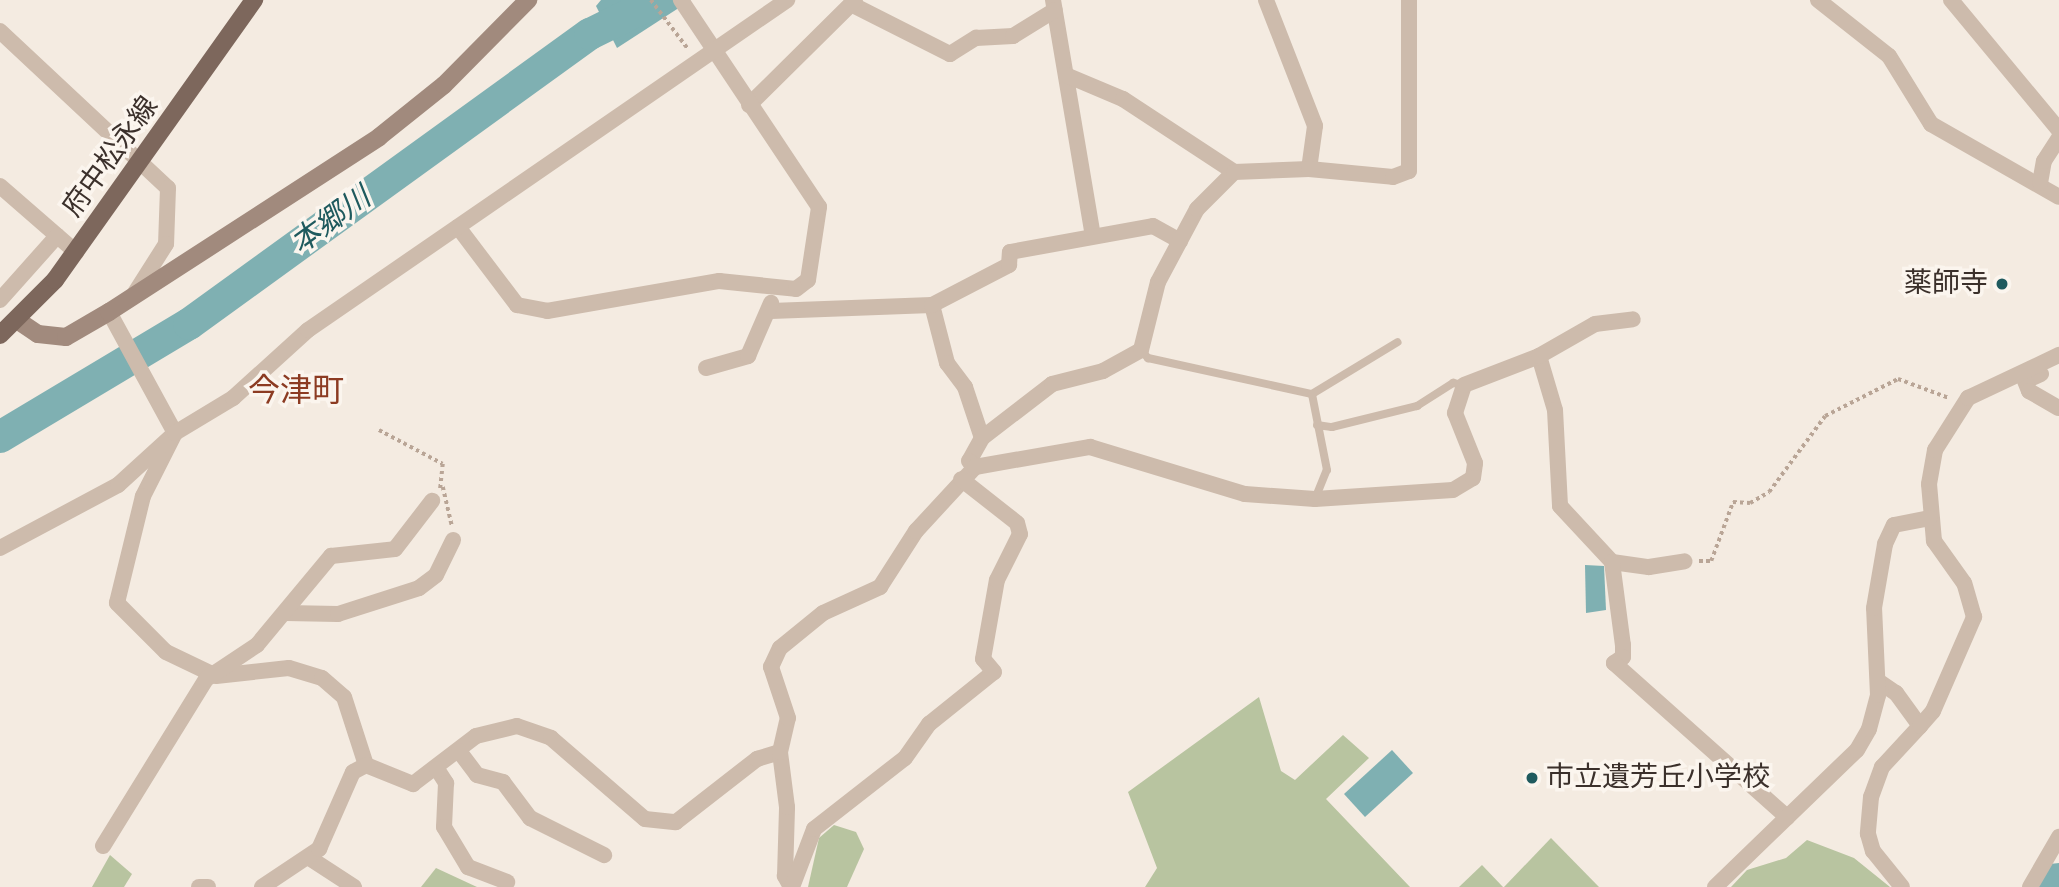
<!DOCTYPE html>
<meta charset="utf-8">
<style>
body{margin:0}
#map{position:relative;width:2059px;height:887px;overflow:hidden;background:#f4ebe1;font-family:"Alegreya Sans","Noto Sans JP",sans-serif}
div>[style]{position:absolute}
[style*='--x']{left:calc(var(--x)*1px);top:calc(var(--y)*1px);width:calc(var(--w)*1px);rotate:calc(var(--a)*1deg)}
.green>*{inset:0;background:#b8c4a0}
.water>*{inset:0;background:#7fb0b2}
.river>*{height:32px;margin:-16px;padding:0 16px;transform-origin:16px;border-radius:16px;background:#7fb0b2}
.path>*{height:3.5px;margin-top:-1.75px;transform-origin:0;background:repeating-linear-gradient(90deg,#b9a596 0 3.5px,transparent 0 7px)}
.lane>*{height:8px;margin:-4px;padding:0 4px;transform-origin:4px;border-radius:4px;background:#cdbbac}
.street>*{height:16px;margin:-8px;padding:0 8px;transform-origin:8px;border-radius:8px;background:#cdbbac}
.secondary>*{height:18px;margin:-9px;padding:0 9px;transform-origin:9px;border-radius:9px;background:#a18a7d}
.primary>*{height:18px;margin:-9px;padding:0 9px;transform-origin:9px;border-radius:9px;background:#7d675c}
.dots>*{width:19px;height:19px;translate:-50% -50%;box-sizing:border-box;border:4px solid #fbf5ee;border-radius:50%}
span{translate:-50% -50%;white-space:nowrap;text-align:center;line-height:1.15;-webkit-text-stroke:7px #fbf5ee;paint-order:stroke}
.street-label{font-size:28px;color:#3b302b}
.poi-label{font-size:28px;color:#3b302b}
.right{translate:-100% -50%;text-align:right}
.left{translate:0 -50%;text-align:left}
.water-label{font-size:30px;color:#1f5a5e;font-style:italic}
.quarter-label{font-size:32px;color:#8c3b22}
</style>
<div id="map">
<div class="green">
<div style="clip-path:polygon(1259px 697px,1281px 771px,1295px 780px,1343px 735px,1369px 758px,1326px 799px,1410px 887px,1145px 887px,1157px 868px,1128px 792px)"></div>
<div style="clip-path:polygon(834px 825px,856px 832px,864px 849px,847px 887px,808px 887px,819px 838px)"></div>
<div style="clip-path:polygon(1551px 838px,1599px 887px,1504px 887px)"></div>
<div style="clip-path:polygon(1807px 840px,1854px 858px,1890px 887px,1731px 887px,1747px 870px,1786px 858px)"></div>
<div style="clip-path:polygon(110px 855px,132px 874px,124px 887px,92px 887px)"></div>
<div style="clip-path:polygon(1482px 865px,1503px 887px,1459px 887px)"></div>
<div style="clip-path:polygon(436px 868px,477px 887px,421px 887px)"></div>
</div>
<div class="water">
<div style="clip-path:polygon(601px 0,691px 0,617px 48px,596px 6px)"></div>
<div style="clip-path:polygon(1585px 565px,1604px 566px,1606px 610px,1586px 613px)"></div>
<div style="clip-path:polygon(1392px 750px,1413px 773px,1365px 817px,1344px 794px)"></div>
<div style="clip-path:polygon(2059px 863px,2059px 887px,2037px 887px,2050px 864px)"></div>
</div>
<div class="river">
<div style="--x:0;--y:437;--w:220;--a:-30.9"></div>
<div style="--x:189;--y:324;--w:495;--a:-35.9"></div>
<div style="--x:590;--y:34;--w:77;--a:-26.2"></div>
</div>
<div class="path">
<div style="--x:651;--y:0;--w:61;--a:52.9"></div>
<div style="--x:379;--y:430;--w:72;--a:28"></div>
<div style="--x:443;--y:464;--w:27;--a:96"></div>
<div style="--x:443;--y:487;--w:39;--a:77"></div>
<div style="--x:1699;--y:561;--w:12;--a:0"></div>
<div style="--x:1711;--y:561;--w:63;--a:-69.6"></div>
<div style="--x:1733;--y:502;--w:17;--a:3"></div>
<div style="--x:1750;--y:503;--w:22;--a:-30"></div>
<div style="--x:1769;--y:492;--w:94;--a:-53.6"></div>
<div style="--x:1825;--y:416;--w:82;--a:-26.9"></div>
<div style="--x:1898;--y:379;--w:54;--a:20.4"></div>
</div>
<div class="lane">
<div style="--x:1141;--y:350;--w:11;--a:49"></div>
<div style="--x:1148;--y:358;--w:168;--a:12.4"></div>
<div style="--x:1317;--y:425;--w:15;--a:8"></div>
<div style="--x:1332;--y:427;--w:88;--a:-13.9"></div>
<div style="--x:1417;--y:406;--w:43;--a:-32.6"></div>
<div style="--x:1453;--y:383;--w:11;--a:10"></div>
<div style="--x:1315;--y:499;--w:31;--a:-68"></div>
<div style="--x:1327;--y:470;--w:77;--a:-101.2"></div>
<div style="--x:1312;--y:394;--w:100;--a:-31.2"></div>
</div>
<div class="street">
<div style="--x:1053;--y:0;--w:239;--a:80.4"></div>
<div style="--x:1266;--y:0;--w:135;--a:68.7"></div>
<div style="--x:1315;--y:126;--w:43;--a:97.9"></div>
<div style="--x:1818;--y:0;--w:90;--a:38.3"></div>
<div style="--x:1889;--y:56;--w:80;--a:58.3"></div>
<div style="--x:1931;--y:124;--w:147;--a:29.7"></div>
<div style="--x:1951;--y:0;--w:169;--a:50.3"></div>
<div style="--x:851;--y:4;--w:111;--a:26.8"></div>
<div style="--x:950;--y:54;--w:31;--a:-32"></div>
<div style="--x:976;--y:38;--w:37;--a:-3"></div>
<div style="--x:1013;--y:36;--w:49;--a:-31.8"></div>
<div style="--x:0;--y:31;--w:230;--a:43.1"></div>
<div style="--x:168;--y:188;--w:56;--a:92"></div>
<div style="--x:166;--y:244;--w:62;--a:122.4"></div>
<div style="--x:1066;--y:75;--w:62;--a:22.8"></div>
<div style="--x:1123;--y:99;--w:133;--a:33.3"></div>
<div style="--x:749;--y:105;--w:149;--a:-44.7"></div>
<div style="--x:2040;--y:183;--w:22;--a:-80"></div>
<div style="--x:2044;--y:161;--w:27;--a:-57"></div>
<div style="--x:0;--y:186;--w:101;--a:41"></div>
<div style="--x:458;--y:227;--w:98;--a:52.9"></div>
<div style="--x:517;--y:305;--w:31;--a:11"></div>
<div style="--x:547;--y:311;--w:175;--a:-9.9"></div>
<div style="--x:719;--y:281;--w:77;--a:5.9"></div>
<div style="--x:796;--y:289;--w:15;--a:-37"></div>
<div style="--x:808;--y:280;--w:74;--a:-81.4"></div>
<div style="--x:819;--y:207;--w:249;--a:-123.7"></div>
<div style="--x:0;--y:300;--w:86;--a:-48.3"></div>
<div style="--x:932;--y:305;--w:60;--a:75.5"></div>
<div style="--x:947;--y:363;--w:30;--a:53"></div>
<div style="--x:965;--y:387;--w:54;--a:71.6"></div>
<div style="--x:982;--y:438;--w:26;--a:119"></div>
<div style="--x:969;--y:461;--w:8;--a:45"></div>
<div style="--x:771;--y:311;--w:161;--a:-2.1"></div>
<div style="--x:932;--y:305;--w:87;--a:-27.5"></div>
<div style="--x:1009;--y:265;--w:13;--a:-86"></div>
<div style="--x:1010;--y:252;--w:145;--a:-10.3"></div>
<div style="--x:1153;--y:226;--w:31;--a:29"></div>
<div style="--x:109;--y:312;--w:138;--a:61.4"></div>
<div style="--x:1539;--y:356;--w:56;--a:73.5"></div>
<div style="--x:1555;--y:410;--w:96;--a:87"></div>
<div style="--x:1560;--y:506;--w:76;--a:47.1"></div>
<div style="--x:1612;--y:562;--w:37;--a:8"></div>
<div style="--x:1649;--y:567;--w:36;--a:-9"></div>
<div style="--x:706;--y:368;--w:44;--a:-15.9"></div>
<div style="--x:748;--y:356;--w:58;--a:-66.5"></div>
<div style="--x:2041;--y:374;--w:17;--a:156"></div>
<div style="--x:2025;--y:381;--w:11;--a:68"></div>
<div style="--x:2029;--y:391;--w:34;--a:30"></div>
<div style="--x:175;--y:433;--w:71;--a:116.9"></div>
<div style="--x:143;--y:496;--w:110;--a:103.7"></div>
<div style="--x:117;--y:603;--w:69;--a:45"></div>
<div style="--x:166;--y:652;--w:55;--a:25.6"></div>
<div style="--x:216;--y:676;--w:73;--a:-6.3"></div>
<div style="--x:289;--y:668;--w:34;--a:17"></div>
<div style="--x:322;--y:678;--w:29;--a:41"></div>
<div style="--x:344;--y:697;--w:71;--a:72.1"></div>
<div style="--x:366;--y:765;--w:51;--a:22"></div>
<div style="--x:413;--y:784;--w:79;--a:-37.3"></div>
<div style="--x:476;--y:736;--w:42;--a:-13.7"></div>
<div style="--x:517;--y:726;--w:36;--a:19"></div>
<div style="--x:551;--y:738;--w:124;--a:40.8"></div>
<div style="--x:645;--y:819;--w:31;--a:6"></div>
<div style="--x:676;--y:822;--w:103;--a:-37.9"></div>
<div style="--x:757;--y:759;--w:24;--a:-17"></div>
<div style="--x:982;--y:438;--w:88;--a:-37.6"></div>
<div style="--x:1052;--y:384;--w:53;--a:-14.3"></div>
<div style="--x:1103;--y:371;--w:43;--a:-28.9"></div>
<div style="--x:1141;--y:350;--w:70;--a:-76"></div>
<div style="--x:1158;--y:282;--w:83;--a:-61.9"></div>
<div style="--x:1197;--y:209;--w:52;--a:-45"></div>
<div style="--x:1234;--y:172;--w:75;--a:-2.3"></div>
<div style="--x:1309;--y:169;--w:84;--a:5.4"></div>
<div style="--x:1393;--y:177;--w:17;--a:-21"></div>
<div style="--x:1409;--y:171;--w:171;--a:-90"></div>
<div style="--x:0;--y:548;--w:134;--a:-28.1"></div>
<div style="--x:118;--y:485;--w:77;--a:-42.4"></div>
<div style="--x:175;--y:433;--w:68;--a:-31.1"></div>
<div style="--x:233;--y:398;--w:101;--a:-42.2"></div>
<div style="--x:308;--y:330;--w:582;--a:-34.56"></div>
<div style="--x:1612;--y:562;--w:84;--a:82.5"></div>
<div style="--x:1623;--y:645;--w:12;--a:90"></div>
<div style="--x:1623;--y:657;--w:11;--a:146"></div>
<div style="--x:1614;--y:663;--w:232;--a:41.7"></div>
<div style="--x:286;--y:613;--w:52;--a:1.1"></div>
<div style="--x:338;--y:614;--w:85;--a:-17.8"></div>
<div style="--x:419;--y:588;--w:21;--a:-37"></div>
<div style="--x:436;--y:575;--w:39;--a:-64"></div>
<div style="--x:1878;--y:681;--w:22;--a:34"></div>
<div style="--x:1896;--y:693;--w:41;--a:54"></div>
<div style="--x:1920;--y:726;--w:56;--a:132.8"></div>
<div style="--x:1882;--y:767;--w:32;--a:110"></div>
<div style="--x:1871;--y:797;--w:37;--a:95"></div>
<div style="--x:1868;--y:834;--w:18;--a:74"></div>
<div style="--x:1873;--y:851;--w:46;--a:51.1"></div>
<div style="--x:1920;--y:726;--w:20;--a:-49"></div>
<div style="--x:1933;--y:711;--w:103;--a:-66.4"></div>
<div style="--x:1974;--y:617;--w:35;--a:-106"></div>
<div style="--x:1964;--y:583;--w:52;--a:-125.5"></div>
<div style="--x:1934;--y:541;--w:57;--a:-95"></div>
<div style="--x:1929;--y:484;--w:35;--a:-80"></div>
<div style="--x:1935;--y:450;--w:62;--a:-57.6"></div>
<div style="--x:1968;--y:398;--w:101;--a:-25.3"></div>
<div style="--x:459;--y:751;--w:30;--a:53"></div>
<div style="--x:477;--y:775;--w:27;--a:15"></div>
<div style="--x:503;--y:782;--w:45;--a:53.1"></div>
<div style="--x:530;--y:818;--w:83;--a:26.6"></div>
<div style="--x:437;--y:769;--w:17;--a:57"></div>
<div style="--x:446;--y:783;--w:44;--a:92.6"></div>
<div style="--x:444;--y:827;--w:47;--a:59"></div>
<div style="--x:468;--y:867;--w:42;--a:21"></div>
<div style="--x:103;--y:846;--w:196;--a:-58.3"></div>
<div style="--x:206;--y:679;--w:61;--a:-33.7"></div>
<div style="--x:257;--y:645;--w:116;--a:-50.3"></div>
<div style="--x:331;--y:556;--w:64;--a:-6.2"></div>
<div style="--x:395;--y:549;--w:61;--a:-52.4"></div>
<div style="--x:308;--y:857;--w:55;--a:33.1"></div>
<div style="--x:199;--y:887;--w:9;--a:0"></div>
<div style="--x:262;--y:887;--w:69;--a:-33.7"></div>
<div style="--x:319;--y:849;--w:84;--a:-66.2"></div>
<div style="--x:353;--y:772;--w:15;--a:-28"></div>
<div style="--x:791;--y:887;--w:13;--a:-119"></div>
<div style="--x:785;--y:876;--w:69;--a:-88.3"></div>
<div style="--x:787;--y:807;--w:55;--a:-97.3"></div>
<div style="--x:780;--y:752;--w:35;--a:-77"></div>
<div style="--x:788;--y:718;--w:54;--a:-108.4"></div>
<div style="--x:771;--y:667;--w:21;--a:-65"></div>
<div style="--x:780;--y:648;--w:55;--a:-39.1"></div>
<div style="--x:823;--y:613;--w:63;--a:-24.5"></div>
<div style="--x:880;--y:587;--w:67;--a:-57.3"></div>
<div style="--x:916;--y:531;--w:87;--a:-47.3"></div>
<div style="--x:975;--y:467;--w:117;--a:-9.9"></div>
<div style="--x:1090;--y:447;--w:162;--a:16.9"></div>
<div style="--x:1245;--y:494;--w:70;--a:4.1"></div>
<div style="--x:1315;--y:499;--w:138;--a:-3.7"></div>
<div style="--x:1453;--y:490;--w:23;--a:-31"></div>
<div style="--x:1473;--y:478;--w:15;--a:-82"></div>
<div style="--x:1475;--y:463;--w:54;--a:-111.8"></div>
<div style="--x:1455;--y:413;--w:29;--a:-72"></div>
<div style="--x:1464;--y:385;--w:80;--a:-21.1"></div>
<div style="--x:1539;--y:356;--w:64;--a:-29.7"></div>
<div style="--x:1595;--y:324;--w:38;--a:-7"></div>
<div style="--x:792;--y:887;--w:62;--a:-69.2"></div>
<div style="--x:814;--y:829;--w:115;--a:-38"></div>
<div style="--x:905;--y:758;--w:42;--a:-54.8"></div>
<div style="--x:929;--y:724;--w:83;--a:-38.7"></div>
<div style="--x:994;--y:672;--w:17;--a:-130"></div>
<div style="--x:983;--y:659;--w:80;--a:-80"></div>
<div style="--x:997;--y:580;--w:51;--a:-63.4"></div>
<div style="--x:1020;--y:534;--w:11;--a:-105"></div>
<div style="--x:1017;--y:523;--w:71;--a:-141.8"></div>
<div style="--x:1715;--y:887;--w:197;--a:-44"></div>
<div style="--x:1857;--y:750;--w:24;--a:-60"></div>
<div style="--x:1869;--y:729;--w:35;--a:-75"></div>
<div style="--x:1878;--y:695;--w:87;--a:-92.6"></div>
<div style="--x:1874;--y:608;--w:65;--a:-80.2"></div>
<div style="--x:1885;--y:544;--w:21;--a:-65"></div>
<div style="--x:1894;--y:525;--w:36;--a:-11"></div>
<div style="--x:2030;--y:887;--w:58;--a:-59.9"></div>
</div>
<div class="secondary">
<div style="--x:17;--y:320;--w:25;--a:34"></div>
<div style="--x:38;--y:334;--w:28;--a:6"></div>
<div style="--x:66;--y:337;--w:50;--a:-30.2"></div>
<div style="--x:109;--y:312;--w:322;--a:-32.9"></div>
<div style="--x:379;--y:137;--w:83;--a:-38.7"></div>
<div style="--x:444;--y:85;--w:120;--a:-45.3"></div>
</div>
<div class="primary">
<div style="--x:0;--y:335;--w:78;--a:-45"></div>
<div style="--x:55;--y:280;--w:344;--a:-54.6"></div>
</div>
<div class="dots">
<div style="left:2002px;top:284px;background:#1f5a5e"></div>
<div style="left:1532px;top:778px;background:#1f5a5e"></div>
</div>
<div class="street-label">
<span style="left:111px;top:157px;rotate:-54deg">府中松永線</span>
</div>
<div class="poi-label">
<span class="right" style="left:1988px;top:284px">薬師寺</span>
<span class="left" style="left:1546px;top:778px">市立遺芳丘小学校</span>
</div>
<div class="water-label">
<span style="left:331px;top:221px;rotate:-36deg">本郷川</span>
</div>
<div class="quarter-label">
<span style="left:296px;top:391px">今津町</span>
</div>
</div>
